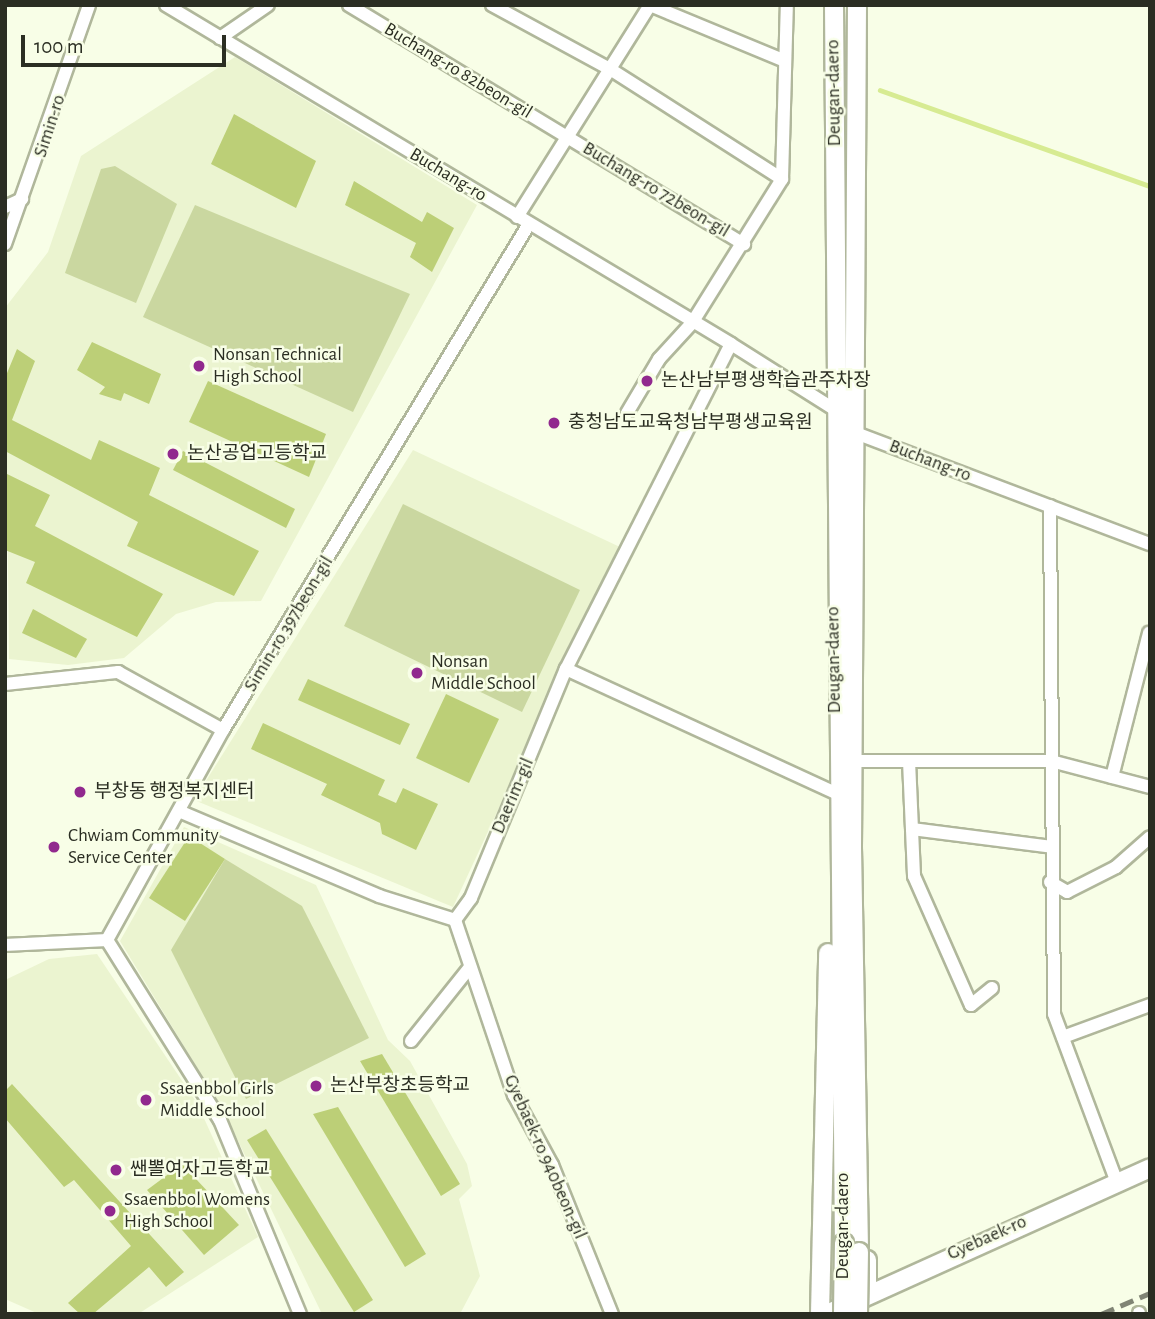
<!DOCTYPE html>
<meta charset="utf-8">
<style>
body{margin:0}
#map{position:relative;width:1155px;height:1319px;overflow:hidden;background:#f8fee7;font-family:"Alegreya Sans","Noto Sans KR",sans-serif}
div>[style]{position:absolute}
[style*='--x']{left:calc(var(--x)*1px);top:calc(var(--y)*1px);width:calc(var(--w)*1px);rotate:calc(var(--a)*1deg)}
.built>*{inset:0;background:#ebf4d0}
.green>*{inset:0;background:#cad7a0}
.stream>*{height:4.5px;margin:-2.25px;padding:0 2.25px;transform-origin:2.25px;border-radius:2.25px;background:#d7eb92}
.building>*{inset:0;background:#bccf77}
.roads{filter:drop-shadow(2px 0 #b0b79b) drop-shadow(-2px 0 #b0b79b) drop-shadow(0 2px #b0b79b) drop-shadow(0 -2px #b0b79b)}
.street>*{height:12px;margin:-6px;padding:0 6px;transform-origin:6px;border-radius:6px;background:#fff}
.secondary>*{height:18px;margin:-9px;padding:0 9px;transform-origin:9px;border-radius:9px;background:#fff}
.rail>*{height:4.5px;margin-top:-2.25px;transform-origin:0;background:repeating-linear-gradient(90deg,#808474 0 14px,transparent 0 21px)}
.bridges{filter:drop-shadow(2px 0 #b0b79b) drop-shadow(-2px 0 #b0b79b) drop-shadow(0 2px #b0b79b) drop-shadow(0 -2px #b0b79b)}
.secondary-bridge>*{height:18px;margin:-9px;padding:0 9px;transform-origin:9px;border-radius:9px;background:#fff}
.dots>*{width:19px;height:19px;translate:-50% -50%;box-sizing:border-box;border:4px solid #f8fee7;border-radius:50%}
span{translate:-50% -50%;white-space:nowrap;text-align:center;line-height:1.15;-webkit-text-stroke:5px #f8fee7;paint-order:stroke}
.street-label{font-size:19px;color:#2b2e23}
.poi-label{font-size:19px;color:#2b2e23}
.left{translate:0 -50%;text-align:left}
.frame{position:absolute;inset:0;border:7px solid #2b2e23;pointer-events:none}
.scale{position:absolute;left:21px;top:35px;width:205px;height:32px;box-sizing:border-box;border:4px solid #2b2e23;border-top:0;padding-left:9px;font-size:21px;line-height:24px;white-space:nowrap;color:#2b2e23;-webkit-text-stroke:5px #f8fee7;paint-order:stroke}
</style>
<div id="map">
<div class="built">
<div style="clip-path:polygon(235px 57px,477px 205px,261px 601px,216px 602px,176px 614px,124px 658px,68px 665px,9px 659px,5px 308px,48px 252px,81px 156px)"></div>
<div style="clip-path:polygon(413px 450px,620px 547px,453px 907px,194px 800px)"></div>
<div style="clip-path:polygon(184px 827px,316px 885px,388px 1040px,410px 1061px,467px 1164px,472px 1186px,459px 1199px,480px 1276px,460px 1314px,322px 1314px,224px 1112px,120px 941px)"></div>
<div style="clip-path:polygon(97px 954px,197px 1103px,258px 1237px,138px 1314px,39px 1314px,5px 1299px,5px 980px,49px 959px)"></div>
</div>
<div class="green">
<div style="clip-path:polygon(115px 166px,177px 204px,136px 303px,65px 273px,101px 169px)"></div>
<div style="clip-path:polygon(195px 205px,410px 294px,353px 412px,143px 317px)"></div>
<div style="clip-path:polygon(403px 504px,580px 590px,522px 712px,344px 626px)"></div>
<div style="clip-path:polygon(225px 859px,302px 906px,369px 1038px,246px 1099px,171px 950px)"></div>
</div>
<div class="stream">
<div style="--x:880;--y:90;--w:287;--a:19.6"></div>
</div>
<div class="building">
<div style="clip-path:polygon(234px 114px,316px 161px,296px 208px,211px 164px)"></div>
<div style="clip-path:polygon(354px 181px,422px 222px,427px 212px,454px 228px,432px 272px,410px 257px,416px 243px,345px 205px)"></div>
<div style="clip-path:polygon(92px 342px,161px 374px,149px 404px,124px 393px,121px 401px,99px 394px,105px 387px,77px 370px)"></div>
<div style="clip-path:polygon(17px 349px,35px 361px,12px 420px,91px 460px,99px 440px,160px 468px,149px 495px,259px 551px,234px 596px,127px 546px,138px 522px,5px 451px,5px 378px)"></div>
<div style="clip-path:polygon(208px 381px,326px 434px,309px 477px,189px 422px)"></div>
<div style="clip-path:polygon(183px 451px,295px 509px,286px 528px,173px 470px)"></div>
<div style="clip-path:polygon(5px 473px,50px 495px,35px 526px,163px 594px,137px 637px,26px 583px,35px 562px,5px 550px)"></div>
<div style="clip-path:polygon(33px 609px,87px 639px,76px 658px,22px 633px)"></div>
<div style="clip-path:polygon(308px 679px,410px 724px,400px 745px,298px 700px)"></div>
<div style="clip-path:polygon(446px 694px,499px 719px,469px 783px,416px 758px)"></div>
<div style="clip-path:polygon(263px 723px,385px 780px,378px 795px,396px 803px,403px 788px,438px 804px,416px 850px,382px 834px,380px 823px,321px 795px,327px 784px,251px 749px)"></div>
<div style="clip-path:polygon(189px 836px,225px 859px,185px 921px,149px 898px)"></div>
<div style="clip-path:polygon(382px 1054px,460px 1184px,441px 1196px,360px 1061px)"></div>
<div style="clip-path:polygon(12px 1084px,184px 1272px,166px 1287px,149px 1267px,93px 1314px,80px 1314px,68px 1303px,131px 1246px,74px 1180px,64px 1187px,5px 1118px,5px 1091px)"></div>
<div style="clip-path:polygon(338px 1107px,426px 1254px,405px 1267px,313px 1114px)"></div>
<div style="clip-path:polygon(266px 1129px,373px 1300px,354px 1312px,247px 1140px)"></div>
<div style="clip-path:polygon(182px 1164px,239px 1225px,204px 1255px,147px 1190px)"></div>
</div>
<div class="roads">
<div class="street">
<div style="--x:166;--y:5;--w:659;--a:30.96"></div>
<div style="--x:731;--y:344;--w:125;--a:32.3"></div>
<div style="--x:837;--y:411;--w:26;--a:53"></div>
<div style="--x:853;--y:432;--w:317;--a:20.7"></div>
<div style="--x:349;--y:5;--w:462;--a:31.2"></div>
<div style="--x:492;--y:5;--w:134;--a:28.5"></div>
<div style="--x:610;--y:69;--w:204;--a:32.6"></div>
<div style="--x:650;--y:5;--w:146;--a:22.5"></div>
<div style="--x:220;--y:38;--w:58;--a:-34.5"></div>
<div style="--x:5;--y:207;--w:19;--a:-25"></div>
<div style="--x:517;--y:217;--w:250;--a:-57.9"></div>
<div style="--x:5;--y:244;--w:253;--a:-70.6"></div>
<div style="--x:627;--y:413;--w:63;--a:-59.3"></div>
<div style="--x:659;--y:359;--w:49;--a:-47.5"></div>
<div style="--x:692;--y:323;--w:170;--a:-58"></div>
<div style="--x:782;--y:179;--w:174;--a:-88.4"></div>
<div style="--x:1050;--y:506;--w:508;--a:89.55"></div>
<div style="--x:1054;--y:1014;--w:177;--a:69.5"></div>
<div style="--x:566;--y:669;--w:297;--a:24.7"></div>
<div style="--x:5;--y:684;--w:114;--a:-6.1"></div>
<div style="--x:118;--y:672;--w:120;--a:28.9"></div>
<div style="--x:852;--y:761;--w:199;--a:0"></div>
<div style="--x:1051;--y:761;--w:102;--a:14.7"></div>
<div style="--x:909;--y:761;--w:115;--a:87.5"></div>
<div style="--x:914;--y:876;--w:141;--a:66.2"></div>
<div style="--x:971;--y:1005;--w:27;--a:-39"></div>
<div style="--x:1112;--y:777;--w:149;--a:-75.6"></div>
<div style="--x:179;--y:811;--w:217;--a:23"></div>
<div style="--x:379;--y:896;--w:80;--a:17.5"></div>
<div style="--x:455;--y:920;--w:27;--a:-54"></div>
<div style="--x:471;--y:898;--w:248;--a:-67.5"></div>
<div style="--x:566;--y:669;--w:364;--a:-63.1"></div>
<div style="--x:912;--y:829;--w:141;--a:7.3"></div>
<div style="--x:1050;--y:882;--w:20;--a:30"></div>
<div style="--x:1067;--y:892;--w:55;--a:-27"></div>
<div style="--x:1116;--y:867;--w:45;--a:-41.4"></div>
<div style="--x:455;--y:920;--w:185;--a:71.4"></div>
<div style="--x:514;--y:1095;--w:80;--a:61.5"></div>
<div style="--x:552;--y:1165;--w:161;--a:68.1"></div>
<div style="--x:107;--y:940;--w:240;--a:-61.1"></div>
<div style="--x:223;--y:730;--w:591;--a:-58.84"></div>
<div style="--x:107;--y:940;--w:213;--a:57.9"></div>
<div style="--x:220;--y:1120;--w:210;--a:67.6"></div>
<div style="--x:5;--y:945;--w:102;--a:-2.8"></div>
<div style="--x:1063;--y:1037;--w:93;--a:-20.2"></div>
<div style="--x:411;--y:1041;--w:95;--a:-51.4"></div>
<div style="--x:1139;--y:1313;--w:1;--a:90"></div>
</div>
<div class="secondary">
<div style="--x:834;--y:5;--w:1238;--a:89.54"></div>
<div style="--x:857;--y:5;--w:843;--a:90.34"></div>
<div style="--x:852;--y:848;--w:404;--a:89"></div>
<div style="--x:867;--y:1260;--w:31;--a:90"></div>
<div style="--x:820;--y:1314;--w:361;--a:-88.7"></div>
<div style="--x:827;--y:1314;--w:354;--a:-24.3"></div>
</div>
</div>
<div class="rail">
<div style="--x:1101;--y:1314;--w:53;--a:-23.2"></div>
</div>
<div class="bridges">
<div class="secondary-bridge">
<div style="--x:843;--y:1314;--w:71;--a:-89.2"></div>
<div style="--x:858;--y:1314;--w:62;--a:-89.1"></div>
</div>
</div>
<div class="dots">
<div style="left:199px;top:366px;background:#91298e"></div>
<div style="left:647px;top:381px;background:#91298e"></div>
<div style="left:554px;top:423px;background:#91298e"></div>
<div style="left:173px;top:454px;background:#91298e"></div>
<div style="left:417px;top:673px;background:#91298e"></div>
<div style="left:80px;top:792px;background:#91298e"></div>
<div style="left:54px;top:847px;background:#91298e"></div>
<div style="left:316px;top:1086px;background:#91298e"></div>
<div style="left:146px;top:1100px;background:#91298e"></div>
<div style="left:116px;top:1170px;background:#91298e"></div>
<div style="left:110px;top:1211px;background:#91298e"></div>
</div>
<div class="street-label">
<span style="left:458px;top:71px;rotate:31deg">Buchang-ro 82beon-gil</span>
<span style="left:834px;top:93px;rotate:-91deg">Deugan-daero</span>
<span style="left:50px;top:126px;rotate:-72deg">Simin-ro</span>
<span style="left:448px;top:175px;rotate:31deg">Buchang-ro</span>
<span style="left:656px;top:190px;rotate:31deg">Buchang-ro 72beon-gil</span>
<span style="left:930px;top:461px;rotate:21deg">Buchang-ro</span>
<span style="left:289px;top:624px;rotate:-59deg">Simin-ro 397beon-gil</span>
<span style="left:834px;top:660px;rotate:-91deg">Deugan-daero</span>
<span style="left:513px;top:796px;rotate:-67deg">Daerim-gil</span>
<span style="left:545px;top:1157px;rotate:66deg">Gyebaek-ro 940beon-gil</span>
<span style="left:843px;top:1226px;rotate:-90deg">Deugan-daero</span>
<span style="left:987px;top:1238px;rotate:-24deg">Gyebaek-ro</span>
</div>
<div class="poi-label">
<span class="left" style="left:213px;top:366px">Nonsan Technical<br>High School</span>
<span class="left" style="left:661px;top:381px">논산남부평생학습관주차장</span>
<span class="left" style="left:568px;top:423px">충청남도교육청남부평생교육원</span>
<span class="left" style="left:187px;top:454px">논산공업고등학교</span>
<span class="left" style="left:431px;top:673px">Nonsan<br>Middle School</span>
<span class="left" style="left:94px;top:792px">부창동 행정복지센터</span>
<span class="left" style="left:68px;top:847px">Chwiam Community<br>Service Center</span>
<span class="left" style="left:330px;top:1086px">논산부창초등학교</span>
<span class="left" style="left:160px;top:1100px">Ssaenbbol Girls<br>Middle School</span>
<span class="left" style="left:130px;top:1170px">쌘뽈여자고등학교</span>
<span class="left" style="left:124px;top:1211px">Ssaenbbol Womens<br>High School</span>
</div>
<div class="frame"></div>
<div class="scale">100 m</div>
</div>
